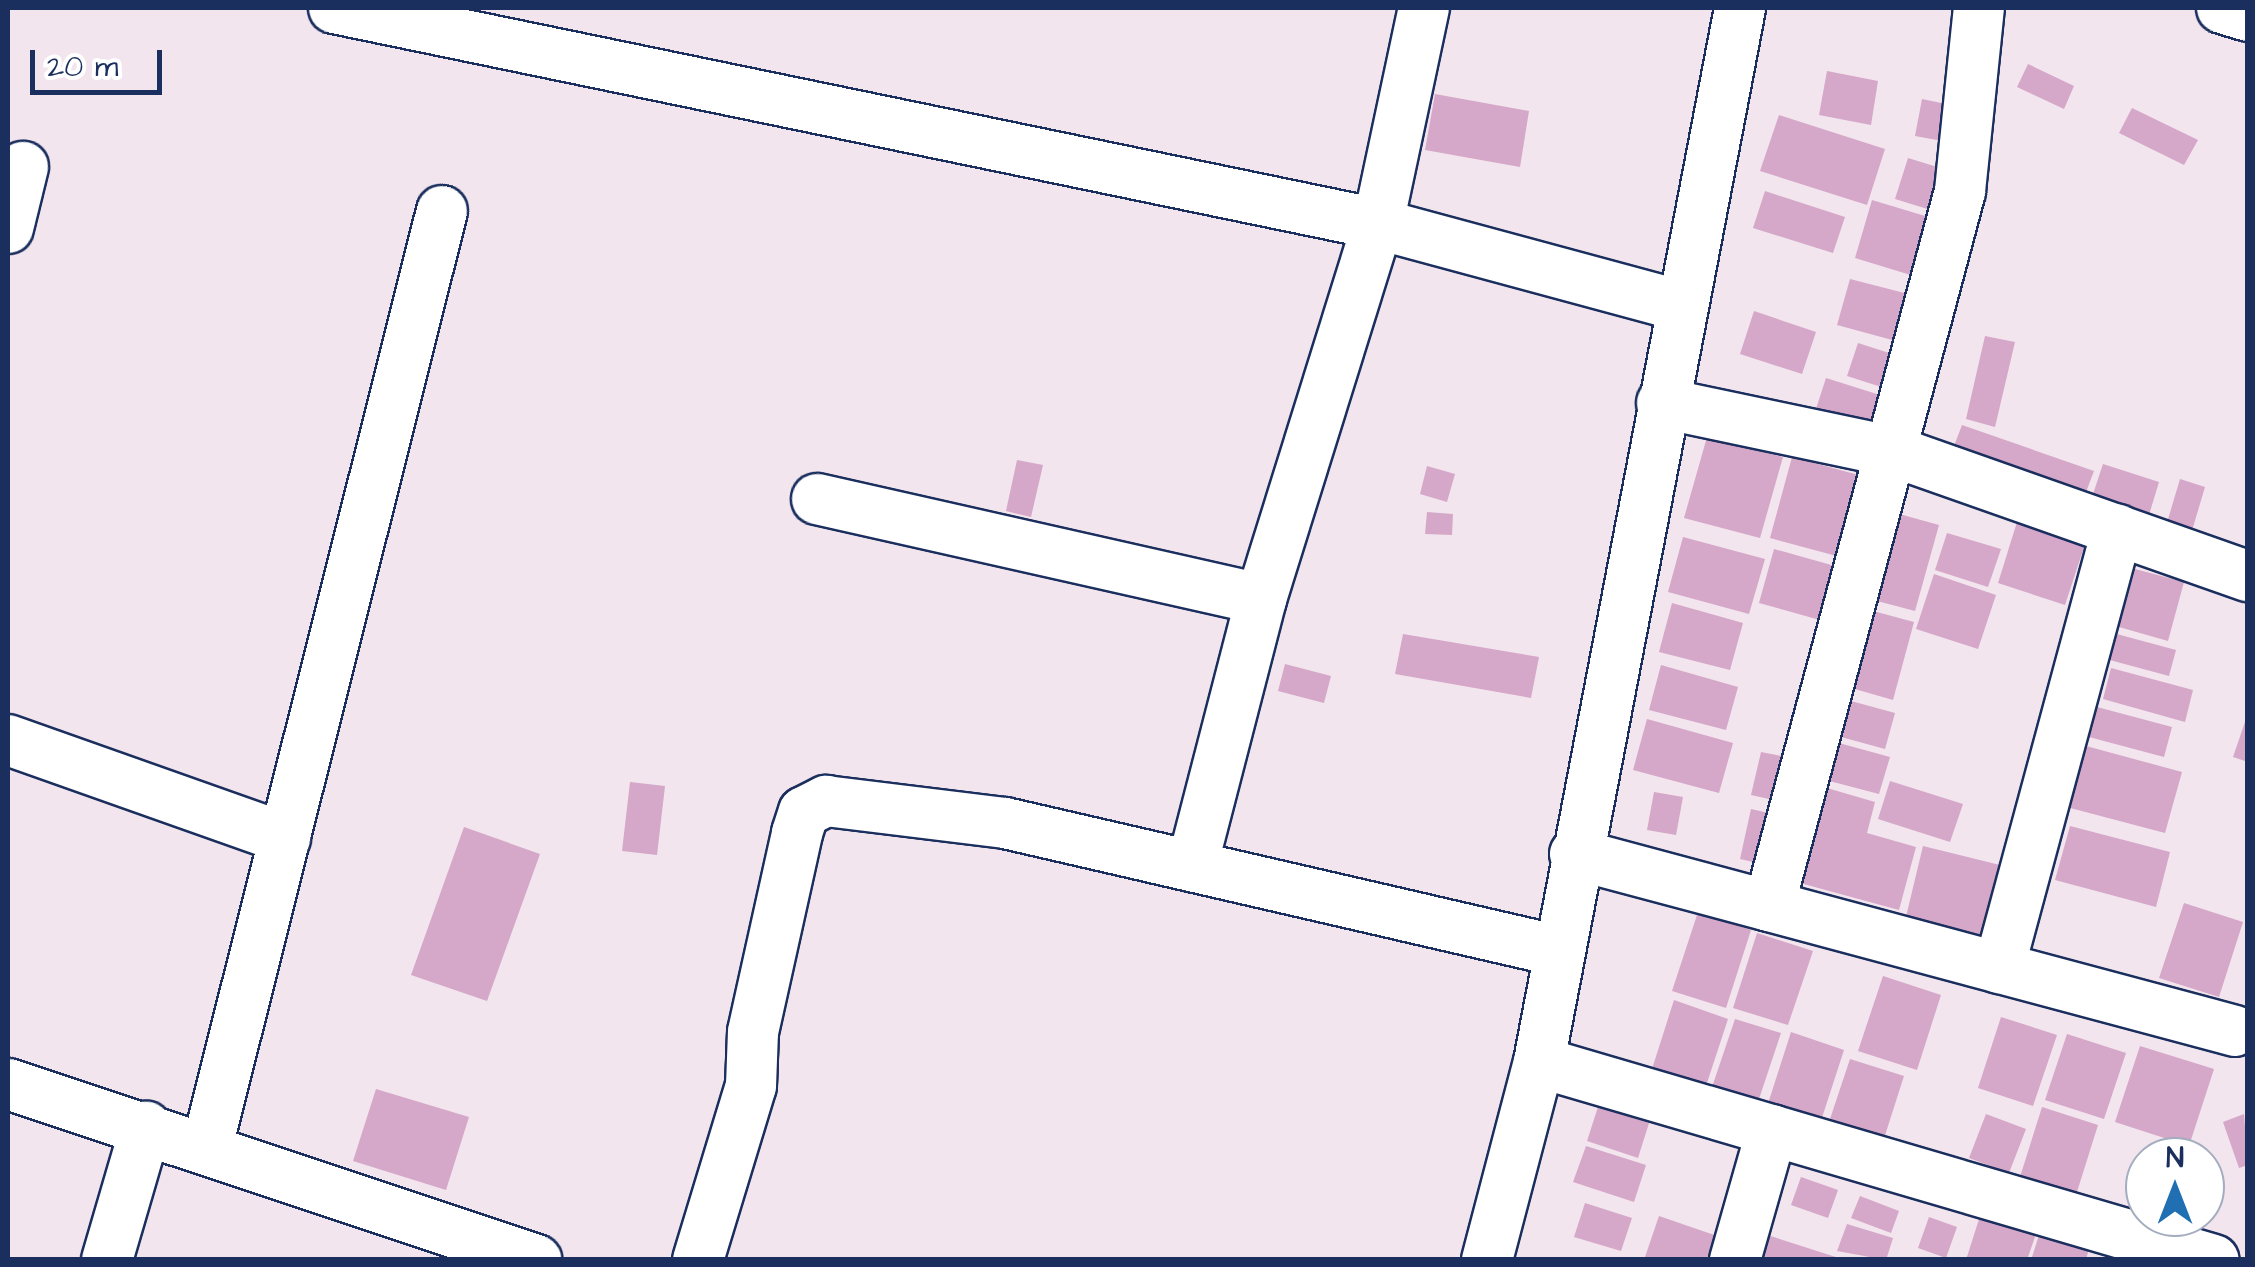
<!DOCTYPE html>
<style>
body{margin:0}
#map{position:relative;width:2255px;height:1267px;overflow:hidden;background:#f2e5ee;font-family:"Architects Daughter",sans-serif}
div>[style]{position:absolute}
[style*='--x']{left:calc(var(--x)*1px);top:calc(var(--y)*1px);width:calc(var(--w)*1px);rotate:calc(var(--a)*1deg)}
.building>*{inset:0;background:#d5a7c8}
.roads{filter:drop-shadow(2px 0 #1b2f5e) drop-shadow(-2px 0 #1b2f5e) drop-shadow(0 2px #1b2f5e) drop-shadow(0 -2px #1b2f5e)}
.minor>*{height:50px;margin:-25px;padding:0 25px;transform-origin:25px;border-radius:25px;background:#fff}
span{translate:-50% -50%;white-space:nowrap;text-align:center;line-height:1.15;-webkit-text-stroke:10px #fff;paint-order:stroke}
.frame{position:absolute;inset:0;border:10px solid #1b2f5e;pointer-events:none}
.north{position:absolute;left:2125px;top:1137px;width:100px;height:100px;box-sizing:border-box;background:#fff;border:2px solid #a4acbf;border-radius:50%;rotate:0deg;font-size:28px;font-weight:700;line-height:40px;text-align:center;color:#1b2f5e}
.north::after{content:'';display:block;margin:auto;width:35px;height:45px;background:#1f6fb2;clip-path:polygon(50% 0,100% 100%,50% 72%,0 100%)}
.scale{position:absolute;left:30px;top:50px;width:132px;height:45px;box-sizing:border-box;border:5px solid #1b2f5e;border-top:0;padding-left:12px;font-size:30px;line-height:35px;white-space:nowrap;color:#1b2f5e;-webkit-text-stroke:8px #fff;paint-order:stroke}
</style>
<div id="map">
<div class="building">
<div style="clip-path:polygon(2028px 64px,2074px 86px,2064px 109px,2017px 87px)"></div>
<div style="clip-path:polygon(1827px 71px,1878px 81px,1871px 125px,1819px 115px)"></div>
<div style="clip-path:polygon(1435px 94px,1529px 111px,1520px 167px,1425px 150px)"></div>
<div style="clip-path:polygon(1922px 99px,1956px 106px,1948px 142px,1915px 136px)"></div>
<div style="clip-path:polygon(2132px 108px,2198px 140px,2184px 165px,2119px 133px)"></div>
<div style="clip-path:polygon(1779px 115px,1885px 149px,1867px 205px,1760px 171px)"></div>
<div style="clip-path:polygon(1908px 158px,1960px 174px,1947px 215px,1895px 199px)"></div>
<div style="clip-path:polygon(1765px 191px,1845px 217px,1833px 253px,1753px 228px)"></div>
<div style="clip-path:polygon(1872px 200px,1945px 222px,1927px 280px,1855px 258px)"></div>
<div style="clip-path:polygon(1850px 279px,1920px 297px,1907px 344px,1837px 325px)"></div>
<div style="clip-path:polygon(1754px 311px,1816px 332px,1802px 374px,1740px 354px)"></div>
<div style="clip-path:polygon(1985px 336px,2015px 342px,1995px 427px,1966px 419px)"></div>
<div style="clip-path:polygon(1858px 343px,1911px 360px,1900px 393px,1847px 376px)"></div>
<div style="clip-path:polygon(1826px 378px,1899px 401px,1888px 435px,1815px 412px)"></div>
<div style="clip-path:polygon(1962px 425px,2094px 471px,2083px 500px,1951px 454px)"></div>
<div style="clip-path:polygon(1707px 437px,1783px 457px,1760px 538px,1684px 518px)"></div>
<div style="clip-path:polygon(1792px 457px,1866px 477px,1844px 558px,1770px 538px)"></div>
<div style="clip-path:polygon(1017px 460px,1043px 465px,1031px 517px,1006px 511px)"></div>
<div style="clip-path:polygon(2103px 464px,2159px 482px,2149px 515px,2092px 497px)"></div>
<div style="clip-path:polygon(1427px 466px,1455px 474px,1447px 502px,1420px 494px)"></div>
<div style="clip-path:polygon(2180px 479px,2205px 487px,2191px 534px,2166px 526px)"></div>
<div style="clip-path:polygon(1885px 510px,1939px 525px,1915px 611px,1862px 597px)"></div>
<div style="clip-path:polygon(1427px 512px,1453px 514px,1452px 535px,1425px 534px)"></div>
<div style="clip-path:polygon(2017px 522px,2085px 544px,2065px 605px,1998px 583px)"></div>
<div style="clip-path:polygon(1947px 533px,2001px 549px,1988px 587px,1935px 570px)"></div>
<div style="clip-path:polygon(1683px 537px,1765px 559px,1749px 614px,1668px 592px)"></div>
<div style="clip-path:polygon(1774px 549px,1842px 568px,1827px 622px,1759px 603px)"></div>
<div style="clip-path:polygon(2135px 569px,2184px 582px,2168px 641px,2119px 627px)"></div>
<div style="clip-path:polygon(1934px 574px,1996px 595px,1978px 649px,1916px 629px)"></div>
<div style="clip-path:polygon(1672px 603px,1743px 623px,1730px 670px,1659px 652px)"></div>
<div style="clip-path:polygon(1862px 608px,1914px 622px,1893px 700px,1841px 685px)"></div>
<div style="clip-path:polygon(2113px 633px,2176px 650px,2169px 676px,2106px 659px)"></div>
<div style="clip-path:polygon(1403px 634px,1539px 657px,1531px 698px,1395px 674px)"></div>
<div style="clip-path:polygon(1285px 664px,1331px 676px,1324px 703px,1278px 691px)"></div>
<div style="clip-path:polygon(1661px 665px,1738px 687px,1726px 730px,1649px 710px)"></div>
<div style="clip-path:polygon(2111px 668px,2193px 690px,2185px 722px,2103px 699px)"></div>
<div style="clip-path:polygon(1840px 698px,1895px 713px,1885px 749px,1830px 734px)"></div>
<div style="clip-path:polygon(2097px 707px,2172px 727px,2164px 757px,2089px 737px)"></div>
<div style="clip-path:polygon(2247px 716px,2248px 716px,2248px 762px,2233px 757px)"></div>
<div style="clip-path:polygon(1647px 719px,1733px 743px,1719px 793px,1633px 770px)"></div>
<div style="clip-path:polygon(1828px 740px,1890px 757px,1879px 794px,1818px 778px)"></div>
<div style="clip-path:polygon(2075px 743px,2182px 772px,2165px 833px,2059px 805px)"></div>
<div style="clip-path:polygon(1761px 752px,1802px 760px,1791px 804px,1751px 795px)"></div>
<div style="clip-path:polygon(1890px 781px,1963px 804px,1950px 842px,1878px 819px)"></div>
<div style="clip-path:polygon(630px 782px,665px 786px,657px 855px,622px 851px)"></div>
<div style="clip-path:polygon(1827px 788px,1875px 802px,1867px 833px,1916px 847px,1899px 910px,1800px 883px)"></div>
<div style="clip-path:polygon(1654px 792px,1683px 797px,1676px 835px,1647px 830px)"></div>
<div style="clip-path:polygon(1751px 809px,1782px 816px,1771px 866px,1740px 859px)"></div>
<div style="clip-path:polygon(2070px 826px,2170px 852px,2156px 907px,2055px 880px)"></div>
<div style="clip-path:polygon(464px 827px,540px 854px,487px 1001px,411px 975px)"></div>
<div style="clip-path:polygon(1923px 846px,2012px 868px,1994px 942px,1905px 921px)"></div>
<div style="clip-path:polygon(2184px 903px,2243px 922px,2219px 997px,2159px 978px)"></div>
<div style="clip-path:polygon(1698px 912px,1751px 930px,1726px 1008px,1672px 991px)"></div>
<div style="clip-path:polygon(1757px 933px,1813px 951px,1788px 1025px,1733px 1008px)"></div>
<div style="clip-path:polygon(1883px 976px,1941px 995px,1917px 1070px,1858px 1051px)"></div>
<div style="clip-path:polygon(1674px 1000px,1728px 1019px,1706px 1086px,1652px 1069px)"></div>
<div style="clip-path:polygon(2001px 1017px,2057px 1035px,2033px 1106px,1978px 1088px)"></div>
<div style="clip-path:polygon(1735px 1019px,1781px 1033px,1756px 1108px,1710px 1093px)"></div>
<div style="clip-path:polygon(1791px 1032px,1844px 1050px,1817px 1133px,1764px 1116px)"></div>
<div style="clip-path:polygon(2067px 1034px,2126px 1053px,2104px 1119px,2045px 1100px)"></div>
<div style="clip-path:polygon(2140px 1046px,2214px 1069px,2189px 1146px,2115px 1122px)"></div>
<div style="clip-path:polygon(1850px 1059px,1904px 1076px,1880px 1151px,1825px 1134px)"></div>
<div style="clip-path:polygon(376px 1089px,469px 1117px,446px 1190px,353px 1161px)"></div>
<div style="clip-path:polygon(1598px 1107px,1649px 1123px,1638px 1158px,1587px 1141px)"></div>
<div style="clip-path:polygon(2042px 1107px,2098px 1125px,2076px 1195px,2020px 1177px)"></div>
<div style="clip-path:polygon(1986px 1114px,2026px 1129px,2009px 1173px,1969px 1158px)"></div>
<div style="clip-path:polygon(2244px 1114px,2248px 1165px,2239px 1168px,2223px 1122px)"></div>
<div style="clip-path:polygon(1586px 1146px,1646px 1165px,1634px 1202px,1573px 1182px)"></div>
<div style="clip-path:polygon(1801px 1177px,1838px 1190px,1828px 1218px,1791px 1205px)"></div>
<div style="clip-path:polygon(1860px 1196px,1899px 1211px,1891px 1233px,1851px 1218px)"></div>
<div style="clip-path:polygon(1585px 1203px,1632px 1218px,1621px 1251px,1574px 1237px)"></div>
<div style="clip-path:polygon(1659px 1216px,1723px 1238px,1715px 1260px,1644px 1260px)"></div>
<div style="clip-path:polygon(1980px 1216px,2036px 1234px,2027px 1260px,1966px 1260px)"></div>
<div style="clip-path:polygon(1929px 1217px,1957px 1227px,1946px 1258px,1918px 1248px)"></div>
<div style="clip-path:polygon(1847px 1224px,1893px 1238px,1886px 1260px,1837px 1251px)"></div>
<div style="clip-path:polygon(2040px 1232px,2089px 1248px,2086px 1260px,2031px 1260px)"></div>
<div style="clip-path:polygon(1761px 1233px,1842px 1259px,1842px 1260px,1753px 1260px)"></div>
</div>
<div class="roads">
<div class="minor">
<div style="--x:334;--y:8;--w:1066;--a:11.69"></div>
<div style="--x:1378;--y:224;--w:314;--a:15.1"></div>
<div style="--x:2222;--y:8;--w:27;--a:17"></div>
<div style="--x:8;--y:228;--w:63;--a:-76.2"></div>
<div style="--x:1662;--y:403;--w:238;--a:11.9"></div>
<div style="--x:1895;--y:452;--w:374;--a:19.4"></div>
<div style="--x:817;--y:499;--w:455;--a:12.7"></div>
<div style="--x:8;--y:740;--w:294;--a:19.5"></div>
<div style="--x:1575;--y:854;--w:683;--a:15.01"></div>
<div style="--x:1192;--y:866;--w:276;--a:-75.5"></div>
<div style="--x:1261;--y:599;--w:393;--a:-72.7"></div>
<div style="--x:1378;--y:224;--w:221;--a:-78"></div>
<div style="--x:1769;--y:906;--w:740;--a:-75.04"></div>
<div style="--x:1960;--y:191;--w:184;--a:-84.1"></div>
<div style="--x:1999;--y:968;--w:454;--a:-74.9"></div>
<div style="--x:1539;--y:1062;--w:703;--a:16.35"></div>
<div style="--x:8;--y:1084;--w:557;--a:18.43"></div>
<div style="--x:207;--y:1147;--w:965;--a:-75.91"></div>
<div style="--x:107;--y:1260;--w:139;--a:-73.7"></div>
<div style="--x:698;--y:1260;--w:182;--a:-73.1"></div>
<div style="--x:751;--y:1086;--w:54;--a:-87.9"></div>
<div style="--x:753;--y:1032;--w:204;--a:-77.5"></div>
<div style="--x:797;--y:833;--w:22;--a:-72"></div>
<div style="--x:804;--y:812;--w:25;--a:-27"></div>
<div style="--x:826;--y:801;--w:180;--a:7"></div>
<div style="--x:1005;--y:823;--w:569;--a:13.01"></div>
<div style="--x:1487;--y:1260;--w:205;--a:-75.3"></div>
<div style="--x:1539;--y:1062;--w:1073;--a:-79.2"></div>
<div style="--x:1735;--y:1260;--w:135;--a:-74.1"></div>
</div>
</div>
<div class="frame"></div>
<div class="north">N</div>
<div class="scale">20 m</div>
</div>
